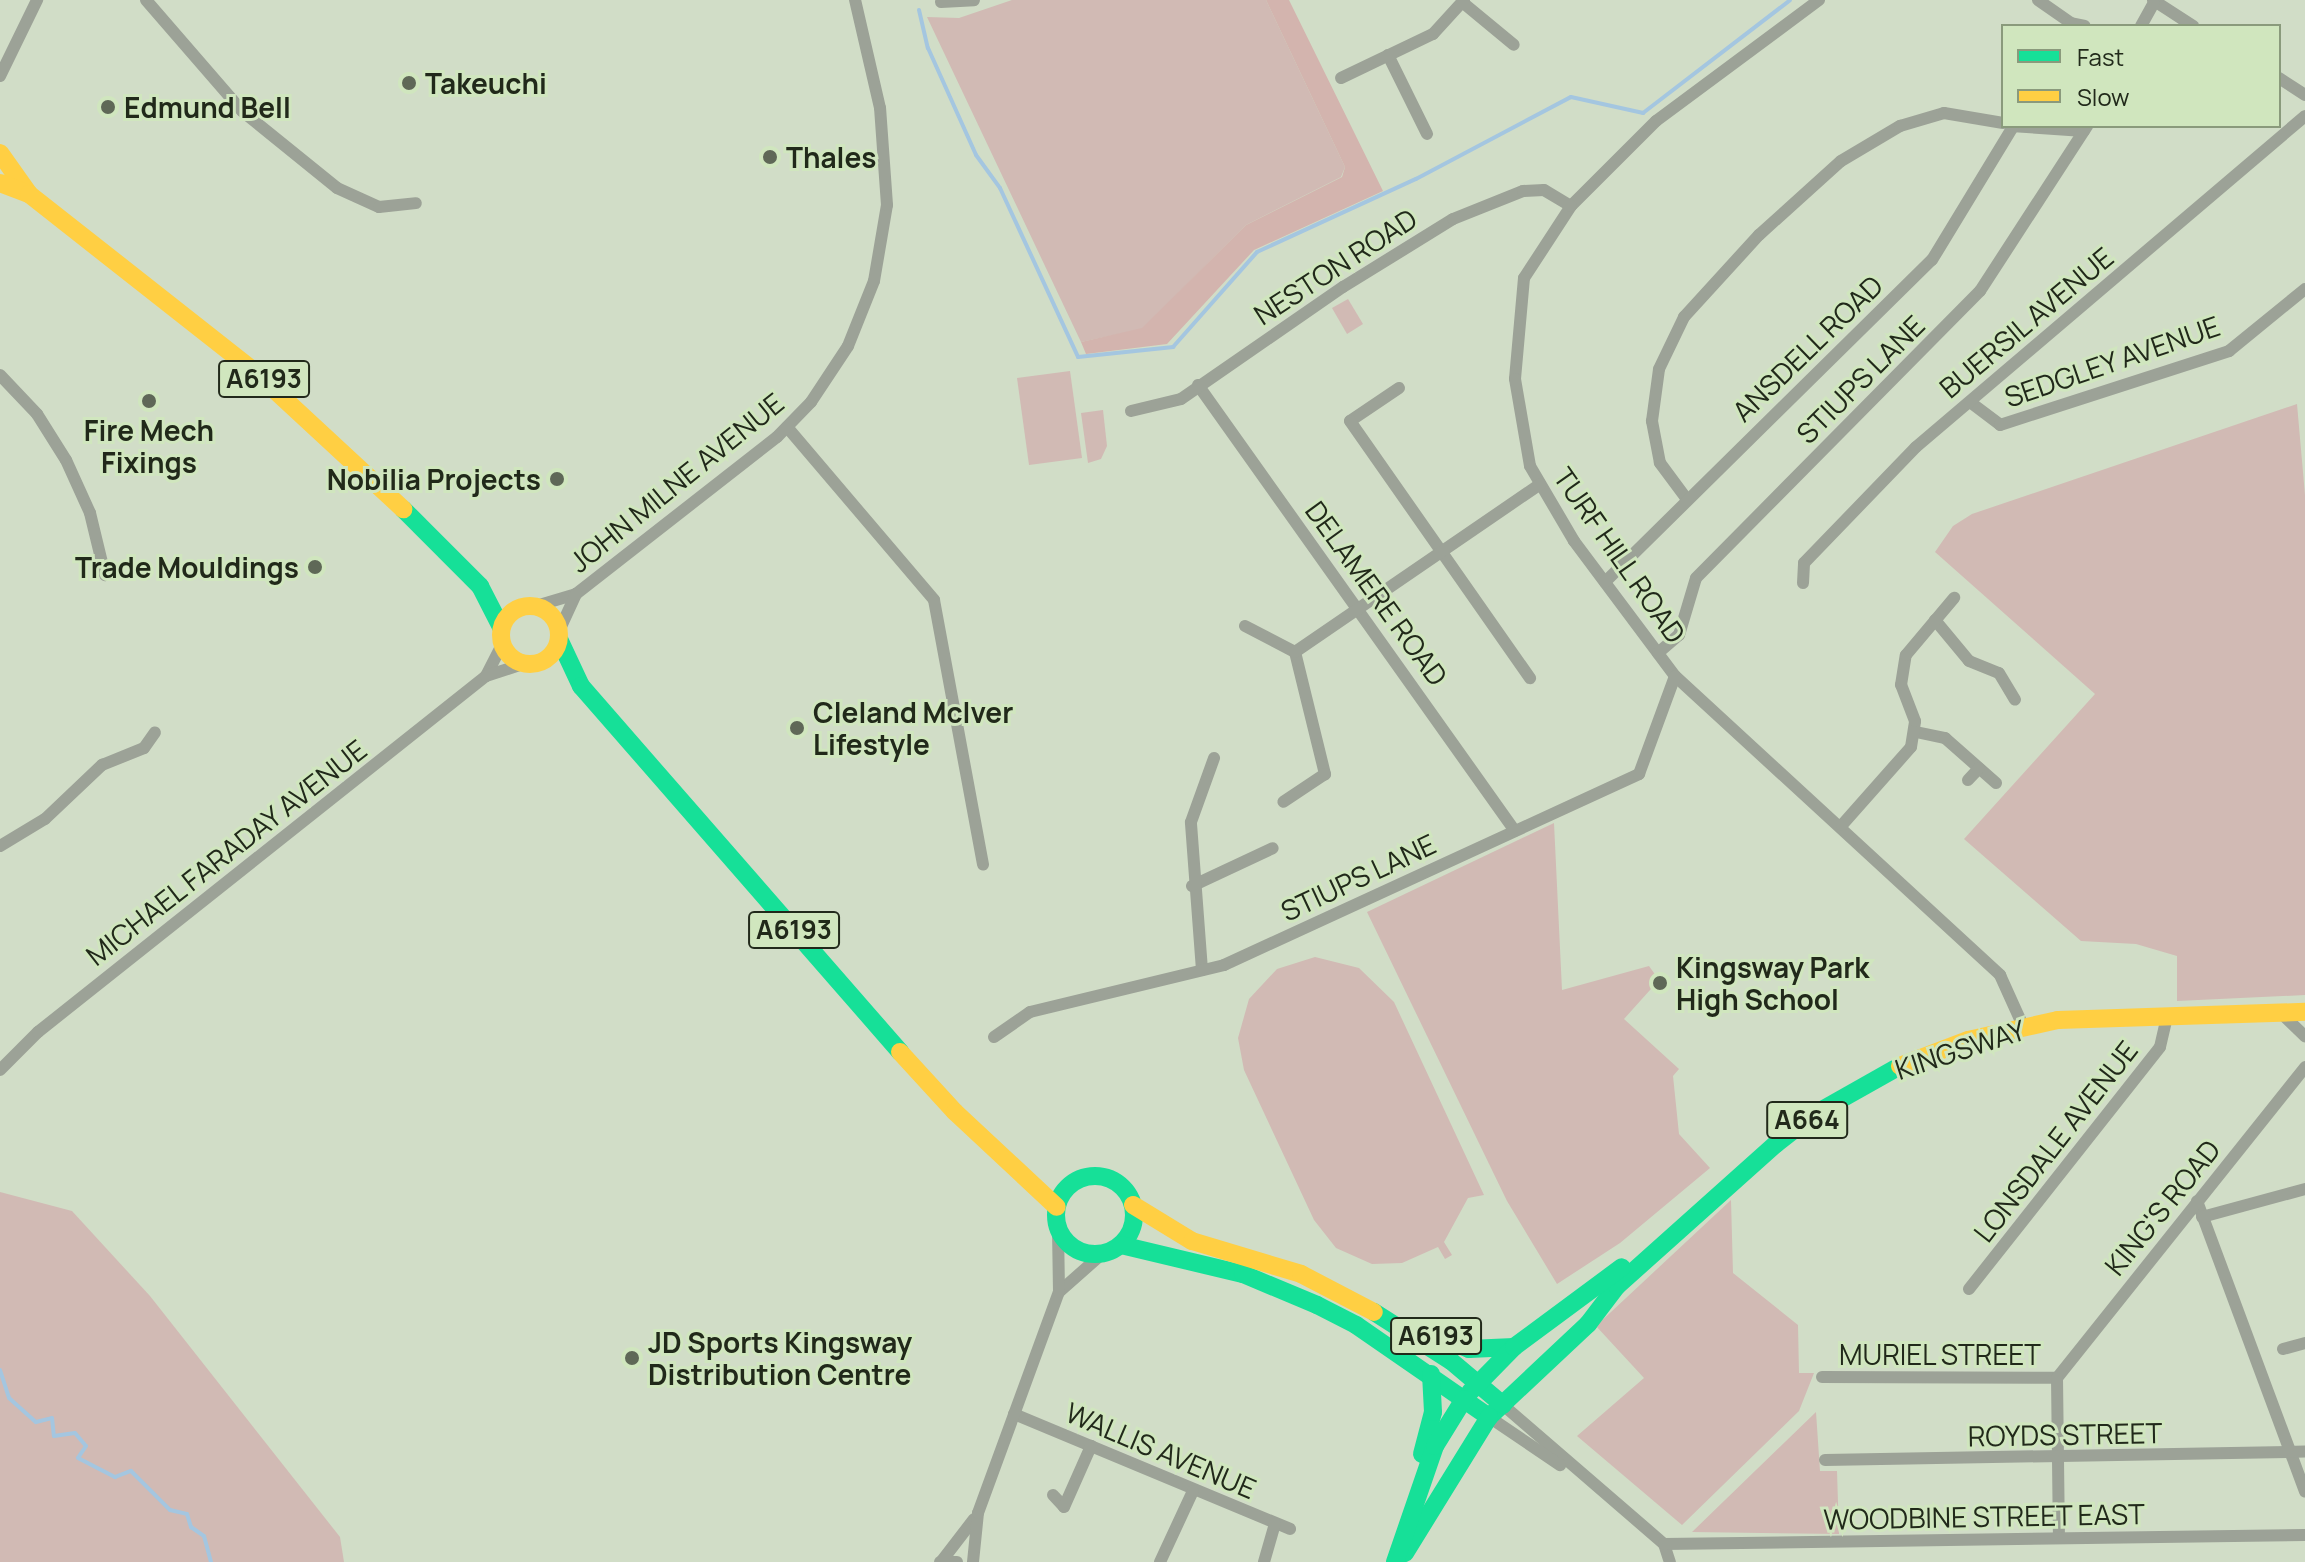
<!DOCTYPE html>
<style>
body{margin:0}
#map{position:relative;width:2305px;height:1562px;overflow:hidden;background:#d1ddc7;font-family:Manrope,sans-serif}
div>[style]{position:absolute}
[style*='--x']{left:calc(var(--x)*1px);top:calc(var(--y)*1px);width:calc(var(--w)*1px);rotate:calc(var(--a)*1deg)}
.green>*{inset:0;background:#d1bab4}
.forest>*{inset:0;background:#d3b4ae}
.stream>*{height:4px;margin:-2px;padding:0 2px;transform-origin:2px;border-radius:2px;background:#a4c6e0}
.street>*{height:12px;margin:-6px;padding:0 6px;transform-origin:6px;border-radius:6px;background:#9ca297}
.fast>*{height:18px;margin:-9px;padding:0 9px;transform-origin:9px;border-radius:9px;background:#16e098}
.fast>.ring{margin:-9px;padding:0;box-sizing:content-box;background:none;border:18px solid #16e098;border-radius:50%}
.slow>*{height:18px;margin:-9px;padding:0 9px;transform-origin:9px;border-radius:9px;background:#ffcf43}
.slow>.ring{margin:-9px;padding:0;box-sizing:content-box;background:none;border:18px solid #ffcf43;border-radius:50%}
.dots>*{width:22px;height:22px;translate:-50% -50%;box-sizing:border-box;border:4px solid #d0e6be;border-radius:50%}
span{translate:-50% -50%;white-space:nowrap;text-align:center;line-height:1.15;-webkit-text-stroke:6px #d0e6be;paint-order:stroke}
.shield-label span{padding:2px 6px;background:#d0e6be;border:2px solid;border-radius:6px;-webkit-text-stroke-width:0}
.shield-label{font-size:26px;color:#21291a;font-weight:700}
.poi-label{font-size:28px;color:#21291a;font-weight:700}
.left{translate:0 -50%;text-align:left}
.right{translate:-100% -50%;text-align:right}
.street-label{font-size:28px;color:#21291a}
.legend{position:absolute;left:2001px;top:24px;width:280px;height:104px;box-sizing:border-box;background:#d0e6be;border:2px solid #8a9a7c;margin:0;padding:10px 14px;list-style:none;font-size:24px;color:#21291a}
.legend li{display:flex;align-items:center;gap:16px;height:40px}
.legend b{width:40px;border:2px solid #8a9a7c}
</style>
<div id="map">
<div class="green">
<div style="clip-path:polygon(1012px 0,1266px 0,1345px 167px,1341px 177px,1246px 225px,1142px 329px,1081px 342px,927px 17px,959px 18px)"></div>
<div style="clip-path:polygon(1348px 299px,1363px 324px,1347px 334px,1332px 308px)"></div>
<div style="clip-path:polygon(1070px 371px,1082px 458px,1029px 465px,1017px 378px)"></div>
<div style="clip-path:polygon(2297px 404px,2305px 495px,2305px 995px,2177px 1001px,2177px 956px,2136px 944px,2081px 941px,1964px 839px,2095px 694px,1935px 552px,1953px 526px,1972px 514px)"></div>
<div style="clip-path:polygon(1103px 410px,1107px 446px,1101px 459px,1088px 463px,1081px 413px)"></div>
<div style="clip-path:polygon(1554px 823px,1562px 990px,1649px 966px,1659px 980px,1624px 1019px,1679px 1069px,1673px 1076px,1679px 1134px,1710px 1168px,1620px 1243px,1557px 1284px,1507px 1201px,1367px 912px)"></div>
<div style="clip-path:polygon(1315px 957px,1359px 968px,1394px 1002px,1484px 1195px,1468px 1198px,1444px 1242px,1452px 1255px,1445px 1259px,1438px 1247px,1402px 1263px,1372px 1264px,1336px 1248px,1314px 1220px,1244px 1070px,1238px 1038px,1249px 999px,1277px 969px)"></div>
<div style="clip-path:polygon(0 1192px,72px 1211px,150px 1296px,340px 1537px,344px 1562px,0 1562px)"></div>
<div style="clip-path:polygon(1731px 1200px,1733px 1273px,1798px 1325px,1799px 1373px,1814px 1373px,1799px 1411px,1682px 1525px,1577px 1436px,1644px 1378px,1596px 1326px)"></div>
<div style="clip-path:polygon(1816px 1412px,1820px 1471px,1837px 1471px,1839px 1534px,1692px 1532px)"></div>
</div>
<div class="forest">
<div style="clip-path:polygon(1266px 0,1289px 0,1383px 191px,1254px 250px,1167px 344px,1086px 354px,1081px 342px,1142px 328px,1246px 225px,1342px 177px,1345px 167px)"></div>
</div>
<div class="stream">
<div style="--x:919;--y:10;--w:39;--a:77"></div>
<div style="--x:928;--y:48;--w:117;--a:65.8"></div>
<div style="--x:976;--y:155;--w:41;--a:54"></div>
<div style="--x:1000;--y:188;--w:186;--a:65.2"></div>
<div style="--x:1078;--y:357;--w:96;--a:-6"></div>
<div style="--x:1173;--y:347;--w:127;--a:-48.5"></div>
<div style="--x:1257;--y:252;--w:175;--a:-24.7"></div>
<div style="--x:1416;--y:179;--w:175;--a:-27.9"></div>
<div style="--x:1571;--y:97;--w:74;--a:12.5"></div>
<div style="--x:1643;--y:113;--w:185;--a:-37.5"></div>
<div style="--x:0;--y:1370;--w:29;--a:72"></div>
<div style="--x:9;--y:1398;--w:36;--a:42"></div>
<div style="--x:36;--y:1422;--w:16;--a:-14"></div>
<div style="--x:52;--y:1418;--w:18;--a:84"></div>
<div style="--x:54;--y:1436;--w:21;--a:-8"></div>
<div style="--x:75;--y:1433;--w:17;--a:50"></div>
<div style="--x:86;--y:1446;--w:14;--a:124"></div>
<div style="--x:78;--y:1458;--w:42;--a:27.2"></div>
<div style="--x:115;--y:1477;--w:17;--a:-21"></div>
<div style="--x:131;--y:1471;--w:55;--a:45"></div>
<div style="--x:170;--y:1510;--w:17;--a:13"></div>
<div style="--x:187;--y:1514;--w:14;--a:73"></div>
<div style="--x:191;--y:1527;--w:16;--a:35"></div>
<div style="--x:204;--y:1536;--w:27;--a:75"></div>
</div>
<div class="street">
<div style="--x:146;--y:0;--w:147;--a:49.1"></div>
<div style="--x:242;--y:111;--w:122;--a:39"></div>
<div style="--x:337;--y:188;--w:46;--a:24.3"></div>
<div style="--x:379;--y:207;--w:37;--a:-6"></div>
<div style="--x:1819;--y:0;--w:203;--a:143.4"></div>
<div style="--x:1656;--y:121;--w:120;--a:135"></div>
<div style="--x:1571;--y:206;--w:86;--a:123.1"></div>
<div style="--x:1524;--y:278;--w:101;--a:95.1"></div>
<div style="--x:1515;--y:379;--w:88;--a:80.2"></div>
<div style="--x:1530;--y:466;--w:87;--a:59.6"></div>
<div style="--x:1574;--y:541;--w:169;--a:53.2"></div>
<div style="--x:1675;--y:676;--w:442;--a:42.6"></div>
<div style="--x:2000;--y:975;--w:56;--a:65.7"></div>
<div style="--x:2038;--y:0;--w:40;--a:34.9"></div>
<div style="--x:2071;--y:23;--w:14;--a:12"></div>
<div style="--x:2153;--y:0;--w:48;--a:33"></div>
<div style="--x:941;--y:2;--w:33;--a:-3"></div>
<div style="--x:1462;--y:2;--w:67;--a:39.6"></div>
<div style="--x:2141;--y:26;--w:26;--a:-61"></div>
<div style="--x:1388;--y:55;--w:88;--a:63.7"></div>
<div style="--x:0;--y:76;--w:85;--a:-64"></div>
<div style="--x:1341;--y:78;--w:102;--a:-25.6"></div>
<div style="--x:1433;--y:34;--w:46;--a:-47.6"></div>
<div style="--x:2279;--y:78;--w:31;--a:33"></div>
<div style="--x:2011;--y:126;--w:73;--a:3.9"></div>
<div style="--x:0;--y:375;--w:54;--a:46.5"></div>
<div style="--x:37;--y:414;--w:54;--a:57.8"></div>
<div style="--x:66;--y:460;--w:58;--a:65.6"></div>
<div style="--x:90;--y:513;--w:64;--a:76.4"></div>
<div style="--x:1198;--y:385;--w:547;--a:54.6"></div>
<div style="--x:1399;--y:388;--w:59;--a:146"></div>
<div style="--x:1350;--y:421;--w:314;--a:55"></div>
<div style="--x:1970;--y:402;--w:38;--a:37"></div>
<div style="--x:2000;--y:425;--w:241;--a:-17.9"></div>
<div style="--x:2229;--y:351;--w:98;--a:-39.2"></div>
<div style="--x:1131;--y:411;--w:51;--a:-13.5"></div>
<div style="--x:1181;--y:399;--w:197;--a:-34.7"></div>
<div style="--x:1343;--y:287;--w:129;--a:-31.7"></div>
<div style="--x:1453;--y:219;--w:75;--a:-21.8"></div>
<div style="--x:1523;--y:191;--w:21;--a:-3"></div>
<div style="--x:1544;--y:190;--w:31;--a:31"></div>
<div style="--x:787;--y:427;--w:227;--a:49.6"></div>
<div style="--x:934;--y:600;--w:269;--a:79.5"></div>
<div style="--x:1686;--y:498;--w:44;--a:-126.6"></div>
<div style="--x:1660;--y:463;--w:43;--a:-100.8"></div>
<div style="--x:1652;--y:421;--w:52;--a:-82.3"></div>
<div style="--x:1659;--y:369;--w:58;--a:-64.3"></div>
<div style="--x:1684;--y:317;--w:111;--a:-47.6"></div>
<div style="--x:1759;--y:235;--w:110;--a:-42.1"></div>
<div style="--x:1841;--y:161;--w:69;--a:-30.7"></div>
<div style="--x:1900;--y:126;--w:46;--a:-16.5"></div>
<div style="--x:1944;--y:113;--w:60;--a:9.6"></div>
<div style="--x:1605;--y:582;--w:459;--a:-44.6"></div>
<div style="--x:1932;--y:260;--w:156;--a:-58.7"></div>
<div style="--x:1803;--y:583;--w:20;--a:-87"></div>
<div style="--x:1804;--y:563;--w:161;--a:-46"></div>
<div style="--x:1916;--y:447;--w:511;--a:-40.39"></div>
<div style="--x:536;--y:606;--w:42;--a:-16.7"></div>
<div style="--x:576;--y:594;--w:255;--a:-38"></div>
<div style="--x:777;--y:437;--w:49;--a:-45.8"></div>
<div style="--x:811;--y:402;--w:67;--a:-56.5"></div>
<div style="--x:848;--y:346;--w:70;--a:-68.2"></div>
<div style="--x:874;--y:281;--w:77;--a:-80.3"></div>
<div style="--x:887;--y:205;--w:97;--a:-94.1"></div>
<div style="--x:880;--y:108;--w:111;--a:-103"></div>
<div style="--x:1935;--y:620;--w:53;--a:50.3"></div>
<div style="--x:1969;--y:661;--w:32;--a:22"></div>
<div style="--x:1999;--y:673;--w:31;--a:59"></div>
<div style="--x:1245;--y:626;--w:56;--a:27.5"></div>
<div style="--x:1295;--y:652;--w:126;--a:76.2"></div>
<div style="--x:1325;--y:774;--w:50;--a:146.3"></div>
<div style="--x:559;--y:631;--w:41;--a:-65.3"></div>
<div style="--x:1295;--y:652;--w:297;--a:-34.4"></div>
<div style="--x:1658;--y:653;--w:28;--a:-41"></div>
<div style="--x:1679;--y:635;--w:59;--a:-73.4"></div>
<div style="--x:1696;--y:578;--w:404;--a:-45.3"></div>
<div style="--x:1980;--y:291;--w:197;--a:-57"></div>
<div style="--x:486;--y:676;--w:36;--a:-63"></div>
<div style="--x:1916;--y:732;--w:30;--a:12"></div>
<div style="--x:1945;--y:738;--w:68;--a:41.4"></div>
<div style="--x:1968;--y:780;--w:16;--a:-47"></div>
<div style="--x:1842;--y:825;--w:104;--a:-48.5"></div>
<div style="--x:1911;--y:747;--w:26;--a:-81"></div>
<div style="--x:1915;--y:721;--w:39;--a:-111"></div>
<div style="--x:1901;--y:685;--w:30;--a:-81"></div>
<div style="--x:1906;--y:655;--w:75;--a:-49.9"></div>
<div style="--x:0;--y:846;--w:52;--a:-31"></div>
<div style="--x:45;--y:819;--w:79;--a:-43.5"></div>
<div style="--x:102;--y:765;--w:45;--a:-22"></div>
<div style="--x:144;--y:748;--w:19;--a:-55"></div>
<div style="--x:1192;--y:886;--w:89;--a:-25.1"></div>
<div style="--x:1202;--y:970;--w:148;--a:-94.3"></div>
<div style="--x:1191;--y:822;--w:68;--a:-70.2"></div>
<div style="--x:2285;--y:1017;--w:28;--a:44"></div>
<div style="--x:994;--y:1037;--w:44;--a:-34.8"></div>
<div style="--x:1030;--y:1012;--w:200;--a:-13.6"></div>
<div style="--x:1224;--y:965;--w:457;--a:-24.7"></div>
<div style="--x:1639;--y:774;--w:104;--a:-69.8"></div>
<div style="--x:0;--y:1070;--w:54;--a:-45"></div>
<div style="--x:38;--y:1032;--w:572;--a:-38.47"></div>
<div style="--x:486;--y:676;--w:40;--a:-18"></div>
<div style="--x:2197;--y:1201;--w:310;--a:69.6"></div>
<div style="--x:2202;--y:1217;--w:107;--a:-15.2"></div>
<div style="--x:1969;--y:1289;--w:308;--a:-51.7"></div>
<div style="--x:2160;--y:1047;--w:31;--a:-77"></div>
<div style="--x:1059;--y:1292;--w:57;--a:-41.5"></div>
<div style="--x:2283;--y:1349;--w:23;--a:-15"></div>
<div style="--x:1822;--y:1377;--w:235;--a:0.2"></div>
<div style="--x:2057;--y:1378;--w:398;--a:-51.4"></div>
<div style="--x:2057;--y:1378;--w:160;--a:89.3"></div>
<div style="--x:1503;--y:1405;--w:213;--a:40.8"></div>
<div style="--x:1664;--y:1544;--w:19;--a:72"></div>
<div style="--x:1014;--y:1414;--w:299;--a:22.6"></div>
<div style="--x:1489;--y:1417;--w:86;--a:34.1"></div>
<div style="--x:1825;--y:1460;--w:480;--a:-1"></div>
<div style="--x:1053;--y:1495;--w:16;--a:47"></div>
<div style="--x:1064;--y:1507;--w:67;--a:-66.1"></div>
<div style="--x:1664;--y:1544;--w:641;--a:-0.8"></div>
<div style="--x:940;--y:1562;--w:17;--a:0"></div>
<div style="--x:941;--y:1562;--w:54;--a:-52.5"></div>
<div style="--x:973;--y:1562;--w:49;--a:-84.2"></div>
<div style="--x:978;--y:1513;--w:235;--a:-69.9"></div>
<div style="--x:1059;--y:1292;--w:65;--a:-90.9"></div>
<div style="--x:1160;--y:1562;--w:78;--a:-65.1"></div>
<div style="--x:1264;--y:1562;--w:40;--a:-74"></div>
</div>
<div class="fast">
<div style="--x:403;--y:509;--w:109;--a:45"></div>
<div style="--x:480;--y:586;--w:46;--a:62.9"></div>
<div style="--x:559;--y:639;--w:52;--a:64.9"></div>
<div style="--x:581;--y:686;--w:486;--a:48.9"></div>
<div class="ring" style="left:1056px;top:1176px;width:60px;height:60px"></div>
<div style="--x:1121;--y:1245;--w:125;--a:13.4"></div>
<div style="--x:1243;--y:1274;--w:80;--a:22.7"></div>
<div style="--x:1317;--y:1305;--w:44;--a:27.1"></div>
<div style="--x:1356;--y:1325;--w:162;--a:34.7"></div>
<div style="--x:1489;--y:1417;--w:136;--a:-43.2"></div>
<div style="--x:1588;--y:1324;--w:48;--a:-52.7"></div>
<div style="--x:1617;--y:1286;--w:213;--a:-41.8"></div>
<div style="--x:1776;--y:1144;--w:47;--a:-38.1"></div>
<div style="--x:1813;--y:1115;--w:100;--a:-29.4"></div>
<div style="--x:1374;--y:1312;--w:91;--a:32.5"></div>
<div style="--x:1451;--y:1361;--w:68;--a:40.2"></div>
<div style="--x:1429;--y:1333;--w:43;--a:21.8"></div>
<div style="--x:1469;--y:1349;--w:45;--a:-2.5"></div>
<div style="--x:1470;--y:1392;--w:63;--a:-45.6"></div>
<div style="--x:1514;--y:1347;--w:134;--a:-36.5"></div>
<div style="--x:1422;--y:1454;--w:43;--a:-75.3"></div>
<div style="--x:1433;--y:1412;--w:38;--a:-93"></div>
<div style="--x:1405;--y:1553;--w:160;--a:-58.3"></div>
<div style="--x:1395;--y:1562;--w:123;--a:-71"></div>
<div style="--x:1435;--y:1446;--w:55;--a:-58.3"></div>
</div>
<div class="slow">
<div style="--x:0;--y:153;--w:50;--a:54.7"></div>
<div style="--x:0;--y:183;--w:31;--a:21"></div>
<div style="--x:29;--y:194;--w:285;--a:38.2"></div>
<div style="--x:253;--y:370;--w:205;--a:42.8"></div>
<div class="ring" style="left:501px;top:606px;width:40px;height:40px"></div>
<div style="--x:900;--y:1052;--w:81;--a:47.5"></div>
<div style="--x:955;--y:1112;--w:139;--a:43"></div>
<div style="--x:1900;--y:1066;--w:73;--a:-20.9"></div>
<div style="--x:1968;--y:1040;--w:92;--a:-12.5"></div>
<div style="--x:2058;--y:1020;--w:247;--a:-1.9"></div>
<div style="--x:1133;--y:1205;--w:69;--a:31.4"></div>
<div style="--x:1192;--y:1241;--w:114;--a:16.8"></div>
<div style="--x:1301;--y:1274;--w:82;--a:27.5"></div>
</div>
<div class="dots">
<div style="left:409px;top:83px;background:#5f6857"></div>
<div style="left:108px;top:107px;background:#5f6857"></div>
<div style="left:770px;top:157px;background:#5f6857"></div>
<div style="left:149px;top:401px;background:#5f6857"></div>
<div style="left:557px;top:479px;background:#5f6857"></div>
<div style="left:315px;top:567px;background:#5f6857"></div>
<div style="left:797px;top:728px;background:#5f6857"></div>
<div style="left:1660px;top:983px;background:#5f6857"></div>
<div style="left:632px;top:1358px;background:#5f6857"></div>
</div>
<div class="shield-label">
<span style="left:264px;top:379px">A6193</span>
<span style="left:794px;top:930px">A6193</span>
<span style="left:1807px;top:1120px">A664</span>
<span style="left:1436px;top:1336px">A6193</span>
</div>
<div class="poi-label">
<span class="left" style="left:425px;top:83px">Takeuchi</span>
<span class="left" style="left:124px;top:107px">Edmund Bell</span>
<span class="left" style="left:786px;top:157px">Thales</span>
<span style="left:149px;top:446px">Fire Mech<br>Fixings</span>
<span class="right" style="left:541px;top:479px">Nobilia Projects</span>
<span class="right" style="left:299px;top:567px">Trade Mouldings</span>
<span class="left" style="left:813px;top:728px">Cleland McIver<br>Lifestyle</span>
<span class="left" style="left:1676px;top:983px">Kingsway Park<br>High School</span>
<span class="left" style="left:648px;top:1358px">JD Sports Kingsway<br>Distribution Centre</span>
</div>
<div class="street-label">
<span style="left:1335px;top:266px;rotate:-33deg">NESTON ROAD</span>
<span style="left:2026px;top:322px;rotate:-40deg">BUERSIL AVENUE</span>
<span style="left:1807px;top:348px;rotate:-44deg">ANSDELL ROAD</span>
<span style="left:2112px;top:361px;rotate:-19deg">SEDGLEY AVENUE</span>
<span style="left:1860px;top:379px;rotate:-45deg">STIUPS LANE</span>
<span style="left:676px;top:482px;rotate:-39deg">JOHN MILNE AVENUE</span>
<span style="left:1620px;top:555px;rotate:55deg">TURF HILL ROAD</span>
<span style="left:1377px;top:593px;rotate:54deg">DELAMERE ROAD</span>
<span style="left:226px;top:852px;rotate:-38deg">MICHAEL FARADAY AVENUE</span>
<span style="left:1358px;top:877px;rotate:-25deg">STIUPS LANE</span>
<span style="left:1960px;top:1049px;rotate:-18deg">KINGSWAY</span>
<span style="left:2055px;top:1141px;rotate:-52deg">LONSDALE AVENUE</span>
<span style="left:2162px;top:1207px;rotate:-51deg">KING'S ROAD</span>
<span style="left:1940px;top:1354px">MURIEL STREET</span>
<span style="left:2065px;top:1434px;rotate:-1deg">ROYDS STREET</span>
<span style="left:1161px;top:1450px;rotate:23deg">WALLIS AVENUE</span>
<span style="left:1984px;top:1516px;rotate:-1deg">WOODBINE STREET EAST</span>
</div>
<ul class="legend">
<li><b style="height:10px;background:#16e098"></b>Fast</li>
<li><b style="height:10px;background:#ffcf43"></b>Slow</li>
</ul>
</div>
